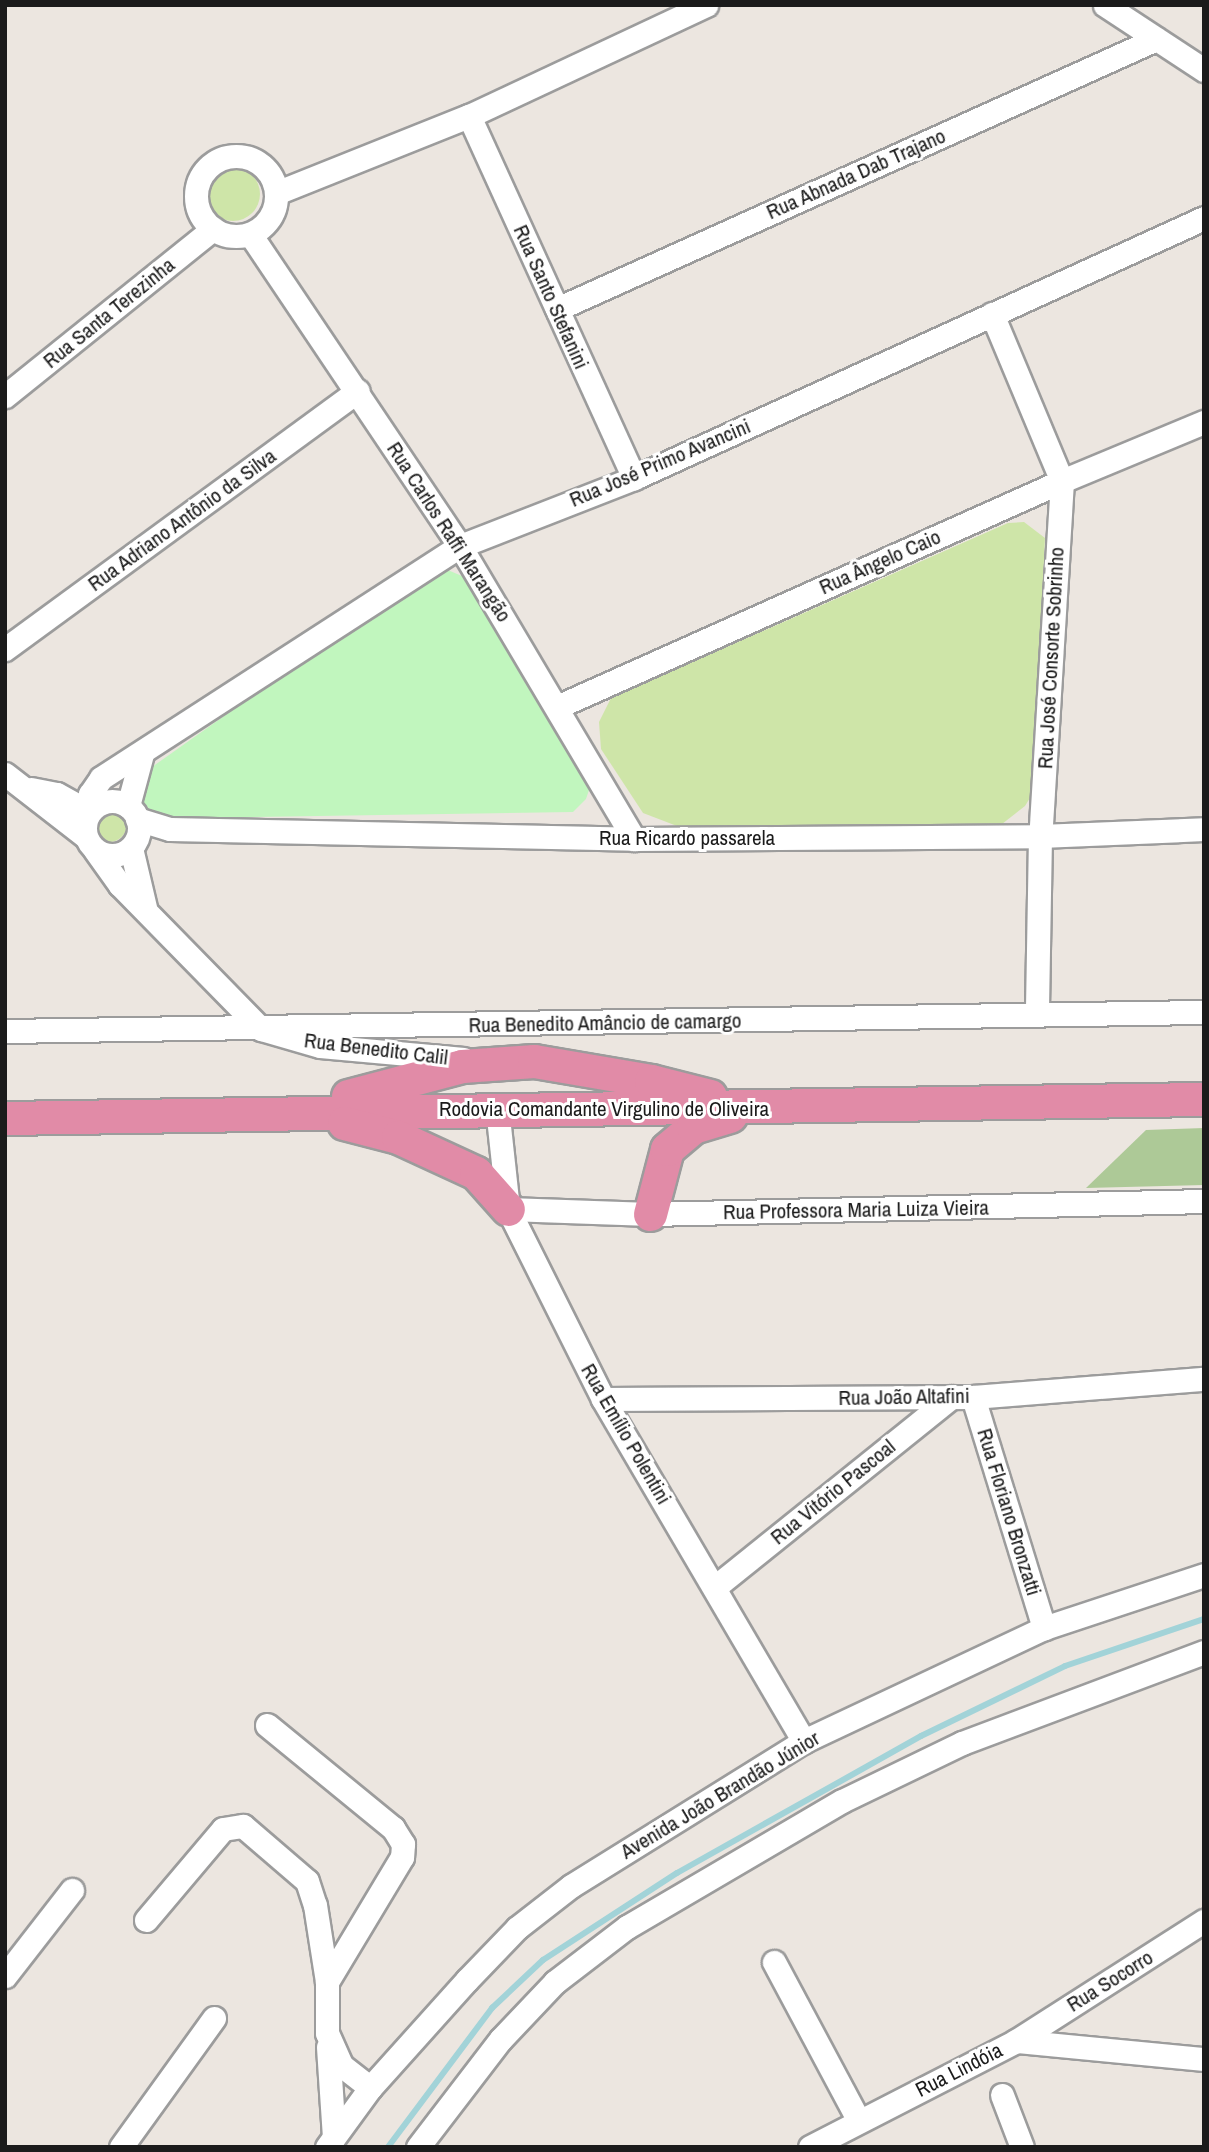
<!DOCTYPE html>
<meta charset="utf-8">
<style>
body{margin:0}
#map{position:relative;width:1209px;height:2152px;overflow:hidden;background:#ece6e0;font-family:"Archivo Narrow",sans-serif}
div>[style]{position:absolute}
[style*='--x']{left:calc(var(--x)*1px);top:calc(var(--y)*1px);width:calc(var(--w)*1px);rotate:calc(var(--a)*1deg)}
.grass>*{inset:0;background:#cee5a8}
.round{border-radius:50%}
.forest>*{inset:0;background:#adc997}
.park>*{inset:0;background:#c1f6be}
.stream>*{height:6px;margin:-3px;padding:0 3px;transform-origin:3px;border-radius:3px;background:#a2d3d8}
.roads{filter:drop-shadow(2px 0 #9c9c9c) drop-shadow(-2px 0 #9c9c9c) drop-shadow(0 2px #9c9c9c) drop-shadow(0 -2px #9c9c9c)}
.minor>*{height:23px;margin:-11.5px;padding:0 11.5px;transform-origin:11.5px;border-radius:11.5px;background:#fff}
.minor>.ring{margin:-11.5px;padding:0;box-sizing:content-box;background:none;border:23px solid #fff;border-radius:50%}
.highway>*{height:33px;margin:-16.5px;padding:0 16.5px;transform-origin:16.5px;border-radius:16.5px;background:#e18ba7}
span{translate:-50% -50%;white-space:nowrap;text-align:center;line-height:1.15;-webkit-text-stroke:6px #fff;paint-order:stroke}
.street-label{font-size:21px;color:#1b1b1b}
.frame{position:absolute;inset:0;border:7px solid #1b1b1b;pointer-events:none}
</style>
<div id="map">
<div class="grass">
<div class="round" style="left:206px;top:167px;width:54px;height:54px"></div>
<div style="clip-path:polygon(1024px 522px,1045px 538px,1033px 793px,1025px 806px,1002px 824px,988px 828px,677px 826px,643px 813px,601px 749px,599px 722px,611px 698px,1008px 523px)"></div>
<div class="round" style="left:91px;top:806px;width:36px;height:36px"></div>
</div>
<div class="forest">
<div style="clip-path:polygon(1204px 1128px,1204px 1185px,1086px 1188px,1146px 1130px)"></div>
</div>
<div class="park">
<div style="clip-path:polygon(443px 568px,469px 579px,592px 781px,586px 799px,573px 812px,187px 818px,162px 817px,142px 804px,141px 787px,152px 767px,419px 578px)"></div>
</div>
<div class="stream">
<div style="--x:388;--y:2147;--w:174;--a:-53.2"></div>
<div style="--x:492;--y:2008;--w:70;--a:-43.3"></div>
<div style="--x:543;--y:1960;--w:160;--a:-33"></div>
<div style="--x:677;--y:1873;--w:280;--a:-29.3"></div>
<div style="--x:921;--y:1736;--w:160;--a:-25.9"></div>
<div style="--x:1065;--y:1666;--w:147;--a:-18.7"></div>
</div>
<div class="roads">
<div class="minor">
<div style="--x:1105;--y:5;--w:118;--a:33.3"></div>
<div style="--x:469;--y:116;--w:398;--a:65.5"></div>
<div class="ring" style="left:196px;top:156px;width:57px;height:57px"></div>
<div style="--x:276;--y:193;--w:208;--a:-21.8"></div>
<div style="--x:469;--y:116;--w:262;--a:-25.1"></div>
<div style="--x:250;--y:234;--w:376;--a:56.1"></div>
<div style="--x:460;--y:546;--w:341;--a:59.3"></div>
<div style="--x:557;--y:309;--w:657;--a:-24.26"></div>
<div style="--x:992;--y:314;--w:181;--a:67.3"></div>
<div style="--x:1062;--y:481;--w:356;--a:93.5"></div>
<div style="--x:1040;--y:836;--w:179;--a:91"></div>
<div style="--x:5;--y:396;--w:267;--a:-38.8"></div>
<div style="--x:5;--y:649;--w:437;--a:-36.2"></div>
<div style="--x:559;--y:706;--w:551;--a:-24.1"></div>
<div style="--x:1062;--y:481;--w:154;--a:-22.6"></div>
<div style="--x:5;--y:774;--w:101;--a:37.8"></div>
<div style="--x:31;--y:789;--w:26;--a:11"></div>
<div style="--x:57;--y:794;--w:37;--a:29"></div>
<div class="ring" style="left:85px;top:801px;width:31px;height:31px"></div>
<div style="--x:128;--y:806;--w:54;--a:-74.9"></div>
<div style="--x:90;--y:811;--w:17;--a:-90"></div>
<div style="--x:90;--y:794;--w:19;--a:-55"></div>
<div style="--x:101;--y:778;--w:427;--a:-32.9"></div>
<div style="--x:460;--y:546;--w:187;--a:-21.3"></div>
<div style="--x:634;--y:478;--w:626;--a:-24.52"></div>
<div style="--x:137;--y:819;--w:34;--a:17"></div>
<div style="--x:170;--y:829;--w:464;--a:1.2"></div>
<div style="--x:634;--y:839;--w:406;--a:-0.4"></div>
<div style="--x:1040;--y:836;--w:164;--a:-2.4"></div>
<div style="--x:131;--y:848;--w:61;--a:76.7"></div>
<div style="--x:95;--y:850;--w:43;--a:54.5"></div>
<div style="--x:120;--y:885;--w:202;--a:45.6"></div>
<div style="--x:261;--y:1029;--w:61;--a:16.1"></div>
<div style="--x:320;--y:1046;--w:144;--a:5.2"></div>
<div style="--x:5;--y:1031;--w:1199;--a:-0.91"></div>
<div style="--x:497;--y:1108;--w:102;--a:83.8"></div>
<div style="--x:508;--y:1209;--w:212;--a:63.4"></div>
<div style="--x:603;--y:1399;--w:397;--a:59.6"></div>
<div style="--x:508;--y:1209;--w:142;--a:2"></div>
<div style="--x:650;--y:1214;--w:554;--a:-1.34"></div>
<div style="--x:973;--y:1397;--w:242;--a:72.9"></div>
<div style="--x:603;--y:1399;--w:370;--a:-0.3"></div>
<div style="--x:973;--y:1397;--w:232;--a:-4.5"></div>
<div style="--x:715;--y:1587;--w:303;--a:-38.8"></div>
<div style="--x:267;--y:1725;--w:163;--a:39.3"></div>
<div style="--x:393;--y:1828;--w:19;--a:58"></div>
<div style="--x:403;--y:1844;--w:13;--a:94"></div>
<div style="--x:402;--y:1857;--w:146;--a:121"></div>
<div style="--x:146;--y:1920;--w:119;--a:-49.8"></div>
<div style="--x:223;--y:1829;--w:20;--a:-9"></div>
<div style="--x:243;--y:1826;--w:84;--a:40.7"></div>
<div style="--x:307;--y:1881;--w:25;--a:72"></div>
<div style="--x:315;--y:1905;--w:78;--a:81.1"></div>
<div style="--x:327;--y:1982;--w:51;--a:90"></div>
<div style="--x:327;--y:2033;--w:35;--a:66"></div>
<div style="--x:341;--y:2065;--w:37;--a:38"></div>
<div style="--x:774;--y:1962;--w:180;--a:61.9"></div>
<div style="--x:5;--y:1976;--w:109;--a:-52.1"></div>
<div style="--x:1016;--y:2041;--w:189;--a:5.5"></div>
<div style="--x:328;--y:2047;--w:90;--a:86.2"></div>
<div style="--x:1002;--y:2095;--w:56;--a:69"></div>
<div style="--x:121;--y:2147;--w:159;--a:-54.2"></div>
<div style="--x:327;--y:2147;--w:73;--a:-53.9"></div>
<div style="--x:370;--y:2088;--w:145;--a:-48.1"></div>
<div style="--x:467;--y:1980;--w:72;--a:-46.1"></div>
<div style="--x:517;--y:1928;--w:68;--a:-37.9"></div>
<div style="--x:571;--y:1886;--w:274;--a:-31.9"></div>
<div style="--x:804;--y:1741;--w:265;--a:-25.2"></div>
<div style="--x:1044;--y:1628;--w:169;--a:-18.3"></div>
<div style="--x:418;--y:2147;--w:136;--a:-52.5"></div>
<div style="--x:501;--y:2039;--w:79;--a:-46.5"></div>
<div style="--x:555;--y:1982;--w:91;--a:-37.4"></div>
<div style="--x:627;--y:1927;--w:249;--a:-30.4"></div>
<div style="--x:842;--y:1801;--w:133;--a:-25.8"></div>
<div style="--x:962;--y:1743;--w:259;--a:-20.6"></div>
<div style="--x:810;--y:2147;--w:232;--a:-27.2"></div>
<div style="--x:1016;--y:2041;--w:223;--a:-32.6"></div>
</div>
<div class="highway">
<div style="--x:348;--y:1096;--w:118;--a:-14.7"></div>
<div style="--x:462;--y:1066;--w:72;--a:-4"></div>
<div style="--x:534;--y:1061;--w:119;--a:9.7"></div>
<div style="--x:651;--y:1081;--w:61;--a:14.3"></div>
<div style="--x:5;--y:1118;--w:1199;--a:-0.91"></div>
<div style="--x:344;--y:1123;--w:56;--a:14.5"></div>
<div style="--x:398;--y:1137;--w:86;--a:24.8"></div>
<div style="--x:476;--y:1173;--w:48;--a:48.4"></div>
<div style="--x:650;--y:1214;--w:67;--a:-75.3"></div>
<div style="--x:667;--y:1149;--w:34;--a:-40"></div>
<div style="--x:693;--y:1127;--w:39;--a:-17"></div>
</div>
</div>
<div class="street-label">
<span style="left:856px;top:174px;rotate:-24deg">Rua Abnada Dab Trajano</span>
<span style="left:551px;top:297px;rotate:66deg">Rua Santo Stefanini</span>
<span style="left:109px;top:313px;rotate:-39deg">Rua Santa Terezinha</span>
<span style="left:660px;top:463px;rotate:-23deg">Rua José Primo Avancini</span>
<span style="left:182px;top:520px;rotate:-36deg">Rua Adriano Antônio da Silva</span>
<span style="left:449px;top:532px;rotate:57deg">Rua Carlos Raffi Marangão</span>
<span style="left:880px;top:562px;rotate:-24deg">Rua Ângelo Caio</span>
<span style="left:1051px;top:658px;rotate:-87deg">Rua José Consorte Sobrinho</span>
<span style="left:687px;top:838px">Rua Ricardo passarela</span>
<span style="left:605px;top:1023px;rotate:-1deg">Rua Benedito Amâncio de camargo</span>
<span style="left:376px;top:1049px;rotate:7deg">Rua Benedito Calil</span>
<span style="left:604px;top:1109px">Rodovia Comandante Virgulino de Oliveira</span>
<span style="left:856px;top:1210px;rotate:-1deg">Rua Professora Maria Luiza Vieira</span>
<span style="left:904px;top:1397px;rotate:-1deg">Rua João Altafini</span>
<span style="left:626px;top:1434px;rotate:60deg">Rua Emílio Polentini</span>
<span style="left:833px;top:1492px;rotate:-39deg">Rua Vitório Pascoal</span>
<span style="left:1009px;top:1512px;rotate:73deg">Rua Floriano Bronzatti</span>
<span style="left:720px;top:1795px;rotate:-31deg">Avenida João Brandão Júnior</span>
<span style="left:1110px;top:1981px;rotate:-32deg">Rua Socorro</span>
<span style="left:959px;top:2070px;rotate:-27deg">Rua Lindóia</span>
</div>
<div class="frame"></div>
</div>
